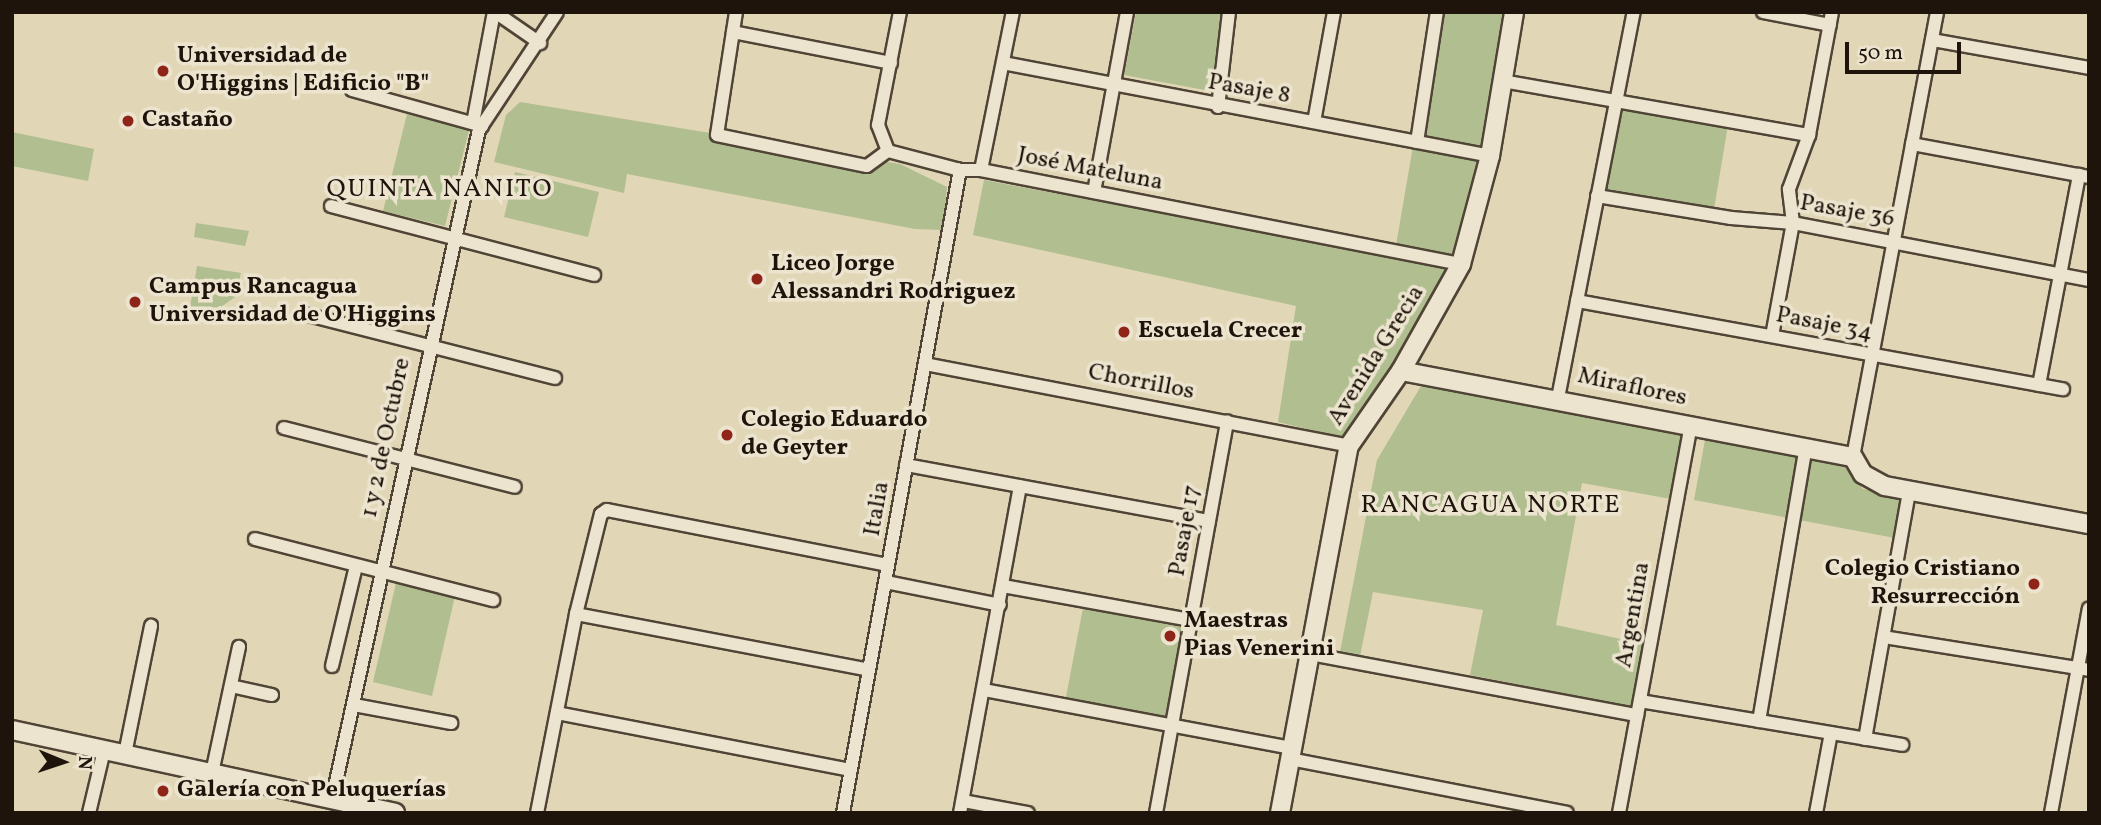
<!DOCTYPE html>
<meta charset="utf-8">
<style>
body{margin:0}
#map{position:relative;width:2101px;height:825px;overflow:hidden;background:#e1d6b5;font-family:Vollkorn,serif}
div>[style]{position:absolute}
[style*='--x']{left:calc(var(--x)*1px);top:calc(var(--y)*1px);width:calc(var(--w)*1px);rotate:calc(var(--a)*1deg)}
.green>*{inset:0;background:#b0be90}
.roads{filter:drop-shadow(2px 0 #504436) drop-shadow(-2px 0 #504436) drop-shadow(0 2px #504436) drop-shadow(0 -2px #504436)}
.street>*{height:12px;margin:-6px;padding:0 6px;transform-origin:6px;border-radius:6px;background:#ece4cf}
.secondary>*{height:18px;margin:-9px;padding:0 9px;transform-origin:9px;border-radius:9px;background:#ece4cf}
.dots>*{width:19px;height:19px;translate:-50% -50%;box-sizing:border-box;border:4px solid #ece4cf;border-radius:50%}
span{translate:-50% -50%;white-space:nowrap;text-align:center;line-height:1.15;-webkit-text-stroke:7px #ece4cf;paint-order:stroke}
.poi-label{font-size:24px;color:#1f140b;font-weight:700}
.left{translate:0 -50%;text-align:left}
.right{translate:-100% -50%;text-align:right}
.street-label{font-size:24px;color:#1f140b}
.neighbourhood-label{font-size:26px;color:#1f140b;letter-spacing:2px}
.frame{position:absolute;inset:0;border:14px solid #1f140b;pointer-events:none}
.north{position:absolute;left:28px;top:727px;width:70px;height:70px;-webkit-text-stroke:5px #ece4cf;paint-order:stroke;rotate:92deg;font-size:19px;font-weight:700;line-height:28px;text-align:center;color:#1f140b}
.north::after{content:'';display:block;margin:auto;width:24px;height:32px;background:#1f140b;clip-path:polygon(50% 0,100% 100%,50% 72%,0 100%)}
.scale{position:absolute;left:1845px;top:42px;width:116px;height:32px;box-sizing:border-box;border:4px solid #1f140b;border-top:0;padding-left:9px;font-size:21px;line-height:24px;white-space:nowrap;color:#1f140b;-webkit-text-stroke:5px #ece4cf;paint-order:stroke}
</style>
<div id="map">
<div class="green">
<div style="clip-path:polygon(1136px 12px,1224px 12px,1210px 91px,1124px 75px)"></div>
<div style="clip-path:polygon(1436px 12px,1506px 12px,1481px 165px,1457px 259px,1398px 369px,1348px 439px,1278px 422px,1296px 306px,973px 235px,984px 180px,1394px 257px)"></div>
<div style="clip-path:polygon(520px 102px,900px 164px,947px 187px,943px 230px,915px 229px,627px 174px,624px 193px,494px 162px,506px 115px)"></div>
<div style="clip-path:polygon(1620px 105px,1728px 125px,1713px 215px,1603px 195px)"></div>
<div style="clip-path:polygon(407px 114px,469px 130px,445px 226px,383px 211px)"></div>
<div style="clip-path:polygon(12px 132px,94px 149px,88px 181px,12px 166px)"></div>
<div style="clip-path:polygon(515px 172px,599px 192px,588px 237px,504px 217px)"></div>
<div style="clip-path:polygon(196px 223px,249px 231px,245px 246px,194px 237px)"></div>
<div style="clip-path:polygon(197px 266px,241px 273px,235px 297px,214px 312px,189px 313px)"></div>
<div style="clip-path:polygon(1424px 381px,1683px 430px,1671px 499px,1582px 483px,1556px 625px,1644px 644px,1632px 707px,1470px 675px,1483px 610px,1373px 592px,1360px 656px,1340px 652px,1377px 460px)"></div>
<div style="clip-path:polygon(1705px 440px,1844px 466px,1863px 489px,1902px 496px,1895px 538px,1694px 500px)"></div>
<div style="clip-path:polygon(396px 583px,455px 596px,432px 696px,373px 682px)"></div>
<div style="clip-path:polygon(1083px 608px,1186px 628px,1168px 722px,1065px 702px)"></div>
</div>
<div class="roads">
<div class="street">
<div style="--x:495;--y:12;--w:55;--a:34.6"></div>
<div style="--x:736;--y:12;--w:124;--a:98.8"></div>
<div style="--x:717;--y:135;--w:153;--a:11.7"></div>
<div style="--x:867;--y:166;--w:26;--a:-36"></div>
<div style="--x:1763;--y:12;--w:68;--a:11"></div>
<div style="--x:733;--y:32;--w:161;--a:11.1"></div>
<div style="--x:1932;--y:40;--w:159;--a:10.1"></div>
<div style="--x:1003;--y:63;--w:496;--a:10.8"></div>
<div style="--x:1502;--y:81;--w:312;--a:10"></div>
<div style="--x:352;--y:90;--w:135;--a:15.5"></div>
<div style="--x:1218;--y:107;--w:96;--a:-83.4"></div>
<div style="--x:1314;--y:122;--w:112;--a:-79.7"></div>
<div style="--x:473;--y:123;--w:113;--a:-79.3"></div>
<div style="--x:1417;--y:142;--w:132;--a:-81.3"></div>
<div style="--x:1912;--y:144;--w:180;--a:10.6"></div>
<div style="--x:888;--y:151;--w:74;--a:14.8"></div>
<div style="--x:960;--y:170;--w:21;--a:0"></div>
<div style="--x:981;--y:170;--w:489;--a:11.1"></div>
<div style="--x:888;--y:151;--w:28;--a:-111"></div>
<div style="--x:878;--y:125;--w:115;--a:-79"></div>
<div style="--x:981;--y:170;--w:161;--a:-78.6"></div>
<div style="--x:1094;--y:192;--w:183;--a:-79.6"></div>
<div style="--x:1597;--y:196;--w:136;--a:9.3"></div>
<div style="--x:1731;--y:218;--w:62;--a:4.6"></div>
<div style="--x:1793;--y:223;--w:301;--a:10.9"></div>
<div style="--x:331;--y:206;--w:272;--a:14.7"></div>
<div style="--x:1577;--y:301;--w:494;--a:10.3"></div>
<div style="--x:304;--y:314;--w:259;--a:14.3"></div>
<div style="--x:1772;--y:336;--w:115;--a:-79.5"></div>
<div style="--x:1793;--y:223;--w:34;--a:-97"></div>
<div style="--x:1789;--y:189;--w:58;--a:-69.7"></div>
<div style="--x:1809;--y:135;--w:125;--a:-79.4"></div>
<div style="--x:925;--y:364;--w:432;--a:10.9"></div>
<div style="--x:2039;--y:385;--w:214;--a:-79.2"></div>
<div style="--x:1558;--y:398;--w:393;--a:-78.9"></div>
<div style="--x:284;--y:428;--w:238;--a:14.3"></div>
<div style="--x:1853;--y:457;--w:453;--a:-79.3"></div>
<div style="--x:906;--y:465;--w:308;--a:10.5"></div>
<div style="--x:255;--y:539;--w:246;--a:14.4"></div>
<div style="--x:886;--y:582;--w:116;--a:11.4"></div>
<div style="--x:1003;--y:586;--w:191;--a:10.3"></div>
<div style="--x:576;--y:614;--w:298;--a:10.8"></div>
<div style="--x:1884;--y:637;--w:208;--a:9.1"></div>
<div style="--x:1310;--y:654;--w:333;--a:10.6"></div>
<div style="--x:332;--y:666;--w:103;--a:-76.5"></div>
<div style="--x:231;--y:686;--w:42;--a:12.4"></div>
<div style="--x:984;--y:690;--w:313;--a:10.7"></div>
<div style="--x:1640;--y:701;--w:266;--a:9.5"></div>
<div style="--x:354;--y:705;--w:99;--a:10.5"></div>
<div style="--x:557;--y:713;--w:299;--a:11"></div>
<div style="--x:1759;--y:721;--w:278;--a:-80.3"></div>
<div style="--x:1865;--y:739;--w:252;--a:-79.9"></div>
<div style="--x:125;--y:754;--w:131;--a:-78.5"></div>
<div style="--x:1290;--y:759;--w:282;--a:11"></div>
<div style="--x:212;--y:773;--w:129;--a:-77.9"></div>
<div style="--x:332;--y:800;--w:686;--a:-77.63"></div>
<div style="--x:479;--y:130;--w:141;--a:-56.5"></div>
<div style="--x:963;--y:801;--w:66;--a:10.5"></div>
<div style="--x:89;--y:813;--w:65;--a:-76.6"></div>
<div style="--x:537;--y:813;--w:203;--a:-78.9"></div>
<div style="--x:576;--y:614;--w:103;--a:-76"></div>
<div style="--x:601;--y:514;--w:7;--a:-34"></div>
<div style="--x:607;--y:510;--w:286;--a:11.1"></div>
<div style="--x:843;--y:813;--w:654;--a:-79.69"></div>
<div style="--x:960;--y:813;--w:332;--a:-79.6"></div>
<div style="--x:1156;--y:813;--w:398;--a:-79.7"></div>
<div style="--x:1619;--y:813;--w:395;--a:-79.5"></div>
<div style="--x:1816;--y:813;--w:81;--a:-79.4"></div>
<div style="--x:2051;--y:813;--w:208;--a:-79.5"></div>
</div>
<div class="secondary">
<div style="--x:1401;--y:371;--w:460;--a:10.8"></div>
<div style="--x:1853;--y:457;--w:20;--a:60"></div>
<div style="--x:1863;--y:474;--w:25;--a:29"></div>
<div style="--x:1885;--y:486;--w:208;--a:10.6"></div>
<div style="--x:12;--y:730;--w:392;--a:12.2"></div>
<div style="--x:1280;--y:813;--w:373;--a:-79.4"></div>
<div style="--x:1349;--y:446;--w:91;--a:-55.3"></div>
<div style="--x:1401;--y:371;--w:123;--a:-60.7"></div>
<div style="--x:1461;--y:264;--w:112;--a:-75"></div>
<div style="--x:1490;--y:156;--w:146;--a:-80.5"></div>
</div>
</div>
<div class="dots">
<div style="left:163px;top:71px;background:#8f2418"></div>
<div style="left:128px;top:121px;background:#8f2418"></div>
<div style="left:757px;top:279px;background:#8f2418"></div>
<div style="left:135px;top:302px;background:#8f2418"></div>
<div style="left:1124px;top:332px;background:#8f2418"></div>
<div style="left:727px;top:435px;background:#8f2418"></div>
<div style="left:2034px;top:584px;background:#8f2418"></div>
<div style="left:1170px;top:636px;background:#8f2418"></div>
<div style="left:163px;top:791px;background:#8f2418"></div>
</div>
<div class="poi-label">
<span class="left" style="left:177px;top:71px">Universidad de<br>O'Higgins | Edificio "B"</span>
<span class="left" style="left:142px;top:121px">Castaño</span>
<span class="left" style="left:771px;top:279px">Liceo Jorge<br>Alessandri Rodriguez</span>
<span class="left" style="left:149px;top:302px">Campus Rancagua<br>Universidad de O'Higgins</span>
<span class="left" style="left:1138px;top:332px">Escuela Crecer</span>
<span class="left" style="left:741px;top:435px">Colegio Eduardo<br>de Geyter</span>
<span class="right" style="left:2020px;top:584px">Colegio Cristiano<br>Resurrección</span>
<span class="left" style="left:1184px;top:636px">Maestras<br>Pias Venerini</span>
<span class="left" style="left:177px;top:791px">Galería con Peluquerías</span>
</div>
<div class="street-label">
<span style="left:1249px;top:90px;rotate:10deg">Pasaje 8</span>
<span style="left:1090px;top:170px;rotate:11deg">José Mateluna</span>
<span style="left:1847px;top:212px;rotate:10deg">Pasaje 36</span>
<span style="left:1824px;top:325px;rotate:11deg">Pasaje 34</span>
<span style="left:1377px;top:356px;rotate:-58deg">Avenida Grecia</span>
<span style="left:1141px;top:383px;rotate:11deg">Chorrillos</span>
<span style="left:1632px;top:388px;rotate:12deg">Miraflores</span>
<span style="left:387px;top:438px;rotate:-78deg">1 y 2 de Octubre</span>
<span style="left:878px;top:509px;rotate:-80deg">Italia</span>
<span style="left:1186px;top:531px;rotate:-80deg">Pasaje 17</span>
<span style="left:1634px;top:615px;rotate:-80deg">Argentina</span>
</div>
<div class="neighbourhood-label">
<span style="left:440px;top:190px">QUINTA NANITO</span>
<span style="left:1491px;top:506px">RANCAGUA NORTE</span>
</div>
<div class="frame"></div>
<div class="north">N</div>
<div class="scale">50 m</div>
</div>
